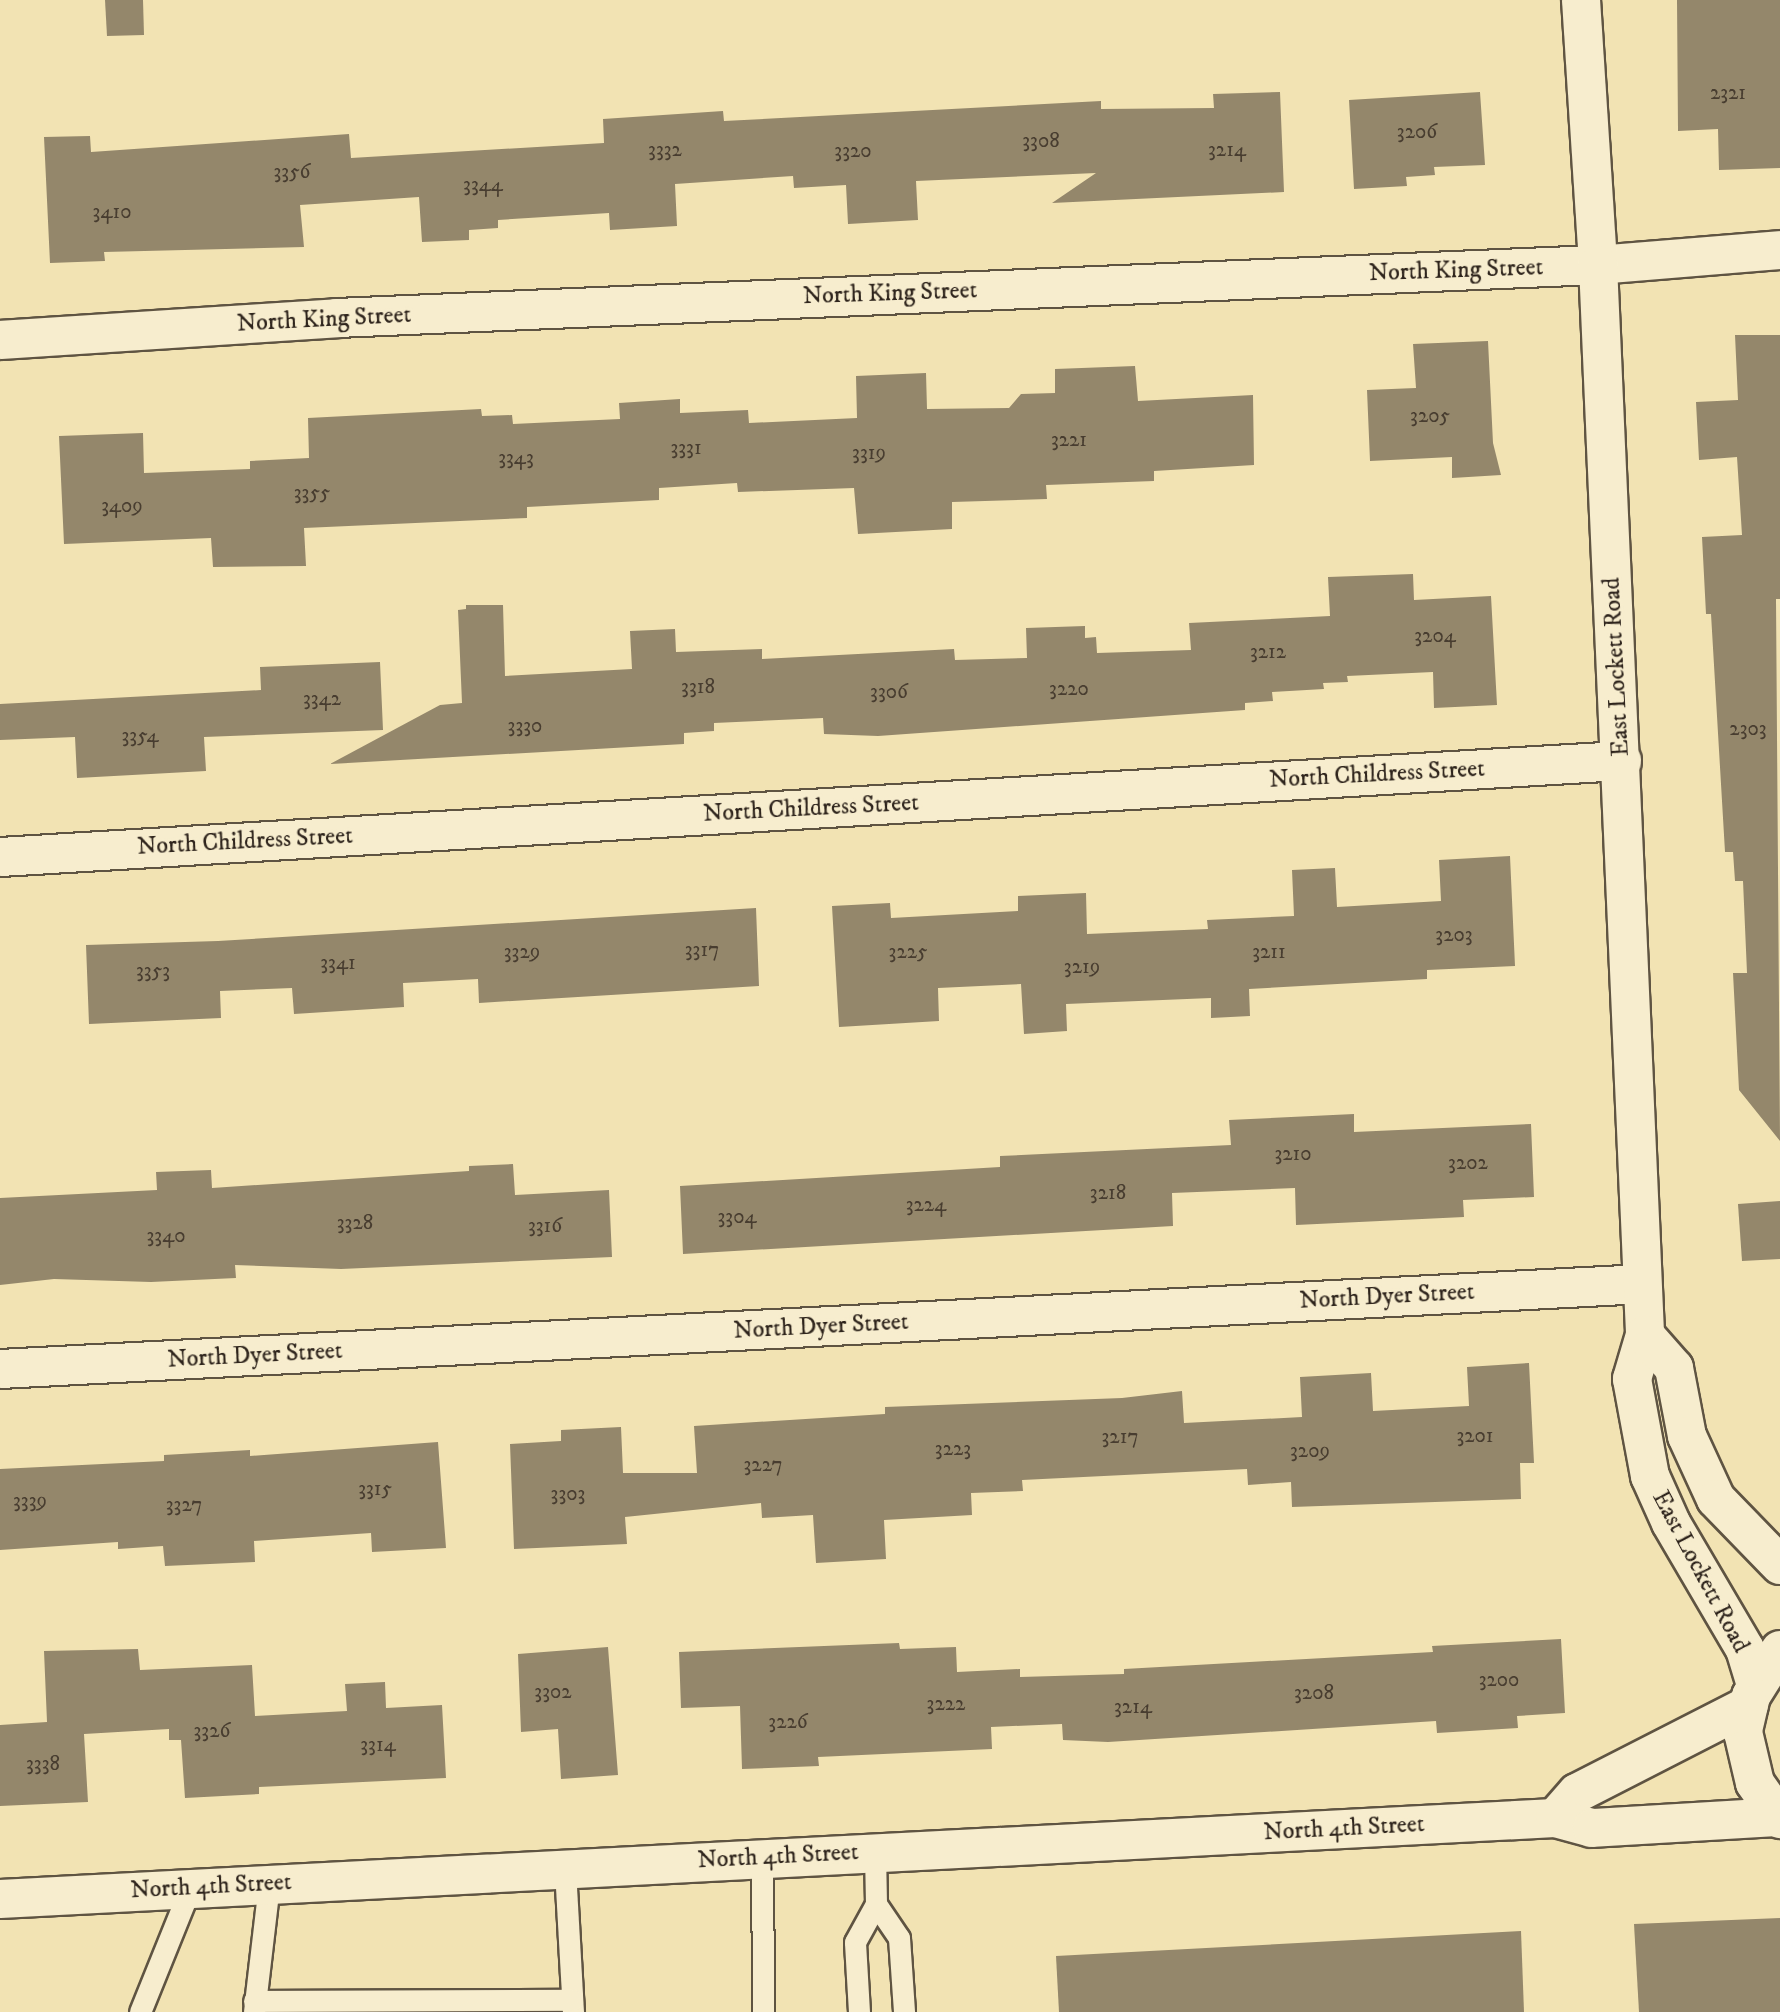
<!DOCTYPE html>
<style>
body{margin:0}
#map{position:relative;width:1780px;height:2012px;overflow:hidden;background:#f2e3b3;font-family:"IM FELL DW Pica",serif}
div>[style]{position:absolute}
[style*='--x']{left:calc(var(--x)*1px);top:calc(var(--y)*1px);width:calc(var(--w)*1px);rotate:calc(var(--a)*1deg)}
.building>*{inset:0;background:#94876b}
.roads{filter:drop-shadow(2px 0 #5f5442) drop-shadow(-2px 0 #5f5442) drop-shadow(0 2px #5f5442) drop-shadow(0 -2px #5f5442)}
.lane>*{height:21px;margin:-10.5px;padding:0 10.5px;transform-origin:10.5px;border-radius:10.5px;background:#f7edce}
.street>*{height:38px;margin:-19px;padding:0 19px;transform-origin:19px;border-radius:19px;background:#f7edce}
.secondary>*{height:38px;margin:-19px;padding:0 19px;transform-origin:19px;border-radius:19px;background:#f7edce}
span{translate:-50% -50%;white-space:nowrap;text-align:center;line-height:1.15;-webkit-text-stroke:6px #f7edce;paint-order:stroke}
.number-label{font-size:21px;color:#483d30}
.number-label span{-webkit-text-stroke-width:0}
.street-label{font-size:24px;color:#2e241c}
</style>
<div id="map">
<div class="building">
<div style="clip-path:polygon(105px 0,143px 0,144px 35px,107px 36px)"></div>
<div style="clip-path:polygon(1677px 0,1780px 0,1780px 168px,1719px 170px,1718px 129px,1678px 131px)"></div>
<div style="clip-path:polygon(1280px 92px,1284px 192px,1052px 203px,1096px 173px,916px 181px,918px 220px,848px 224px,846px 185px,794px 188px,793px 176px,675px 184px,677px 226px,610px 230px,609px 213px,498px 220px,498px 228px,469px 230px,469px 240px,422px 242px,419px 197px,300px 205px,304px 247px,104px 252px,105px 261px,50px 263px,44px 137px,90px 136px,91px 152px,349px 134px,351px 158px,604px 143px,603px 119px,723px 111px,724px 121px,1101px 101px,1101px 109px,1214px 108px,1213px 94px)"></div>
<div style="clip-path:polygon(1480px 92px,1485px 165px,1434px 167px,1435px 175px,1406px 177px,1407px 186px,1354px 189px,1349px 100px)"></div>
<div style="clip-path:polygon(1735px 335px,1780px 335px,1780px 599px,1776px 599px,1780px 1141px,1739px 1090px,1733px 973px,1747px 973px,1743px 881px,1735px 881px,1733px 852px,1725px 852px,1711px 614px,1706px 614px,1702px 537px,1742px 535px,1737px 457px,1699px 460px,1696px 402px,1738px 400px)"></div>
<div style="clip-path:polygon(1488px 341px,1493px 443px,1501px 475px,1452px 478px,1452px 457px,1370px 461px,1367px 390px,1416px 388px,1413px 344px)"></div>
<div style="clip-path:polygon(1135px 366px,1138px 401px,1253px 395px,1254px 465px,1154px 471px,1154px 481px,1046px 485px,1047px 499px,952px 502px,952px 529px,858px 534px,854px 488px,738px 492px,737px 483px,659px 488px,659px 500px,527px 507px,527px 518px,304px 528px,306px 566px,213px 567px,211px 538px,64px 544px,59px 436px,143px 433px,144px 473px,250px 469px,250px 461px,309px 458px,308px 418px,481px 409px,482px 416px,512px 415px,513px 424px,620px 419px,619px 403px,680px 399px,680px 413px,748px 410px,749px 423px,857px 418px,856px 376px,926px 373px,927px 409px,1009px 408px,1021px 394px,1055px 393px,1055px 369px)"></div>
<div style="clip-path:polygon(1413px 574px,1414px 600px,1491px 596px,1497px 705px,1434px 708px,1433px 672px,1347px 676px,1348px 682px,1323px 683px,1324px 689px,1272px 692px,1273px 701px,1245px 703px,1245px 710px,878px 736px,824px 734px,823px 718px,714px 723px,714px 731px,684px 733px,684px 744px,330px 764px,440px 705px,462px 703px,458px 610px,466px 609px,466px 605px,503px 605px,505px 676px,632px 669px,630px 631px,675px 629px,676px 652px,762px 649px,762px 659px,954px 649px,955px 660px,1027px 658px,1026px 628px,1085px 626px,1085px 638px,1096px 637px,1097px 653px,1191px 650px,1189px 623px,1330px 616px,1328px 577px)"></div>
<div style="clip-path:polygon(380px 662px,383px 730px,204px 737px,206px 771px,77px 778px,75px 737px,0 740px,0 704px,261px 690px,260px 667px)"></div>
<div style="clip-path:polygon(1510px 856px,1515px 966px,1427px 970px,1427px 979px,1249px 989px,1250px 1016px,1211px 1018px,1211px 998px,1066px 1004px,1067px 1031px,1024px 1034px,1021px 984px,938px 988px,939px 1021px,839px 1027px,832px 906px,890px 903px,891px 918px,1018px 911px,1018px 896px,1086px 893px,1087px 934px,1208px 929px,1207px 920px,1294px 916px,1292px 870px,1335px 868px,1337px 907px,1441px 901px,1439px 860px)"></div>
<div style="clip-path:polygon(756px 908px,759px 986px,479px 1003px,478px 979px,403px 983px,404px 1007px,294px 1014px,292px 988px,220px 991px,221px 1018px,89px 1024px,86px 945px,218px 941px)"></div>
<div style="clip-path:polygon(1354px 1114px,1354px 1132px,1531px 1124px,1534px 1197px,1463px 1200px,1464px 1217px,1296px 1225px,1295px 1188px,1172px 1193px,1173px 1226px,683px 1254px,680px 1186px,1000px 1167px,1000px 1156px,1231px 1145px,1229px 1120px)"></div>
<div style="clip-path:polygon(513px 1164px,515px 1195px,609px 1190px,612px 1257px,341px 1269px,235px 1265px,236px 1278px,151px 1282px,54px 1279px,0 1285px,0 1198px,157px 1190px,156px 1172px,211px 1170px,212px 1188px,469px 1171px,469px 1166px)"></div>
<div style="clip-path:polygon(1780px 1201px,1780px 1259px,1742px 1261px,1738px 1204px)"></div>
<div style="clip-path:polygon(1529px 1363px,1534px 1463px,1520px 1463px,1521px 1499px,1292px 1507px,1291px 1482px,1248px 1485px,1247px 1469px,1022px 1480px,1023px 1491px,971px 1493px,972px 1515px,884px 1520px,886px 1559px,816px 1563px,813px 1515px,762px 1518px,761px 1503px,625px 1517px,627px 1544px,514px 1549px,510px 1444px,561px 1441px,561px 1430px,621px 1427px,623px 1473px,697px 1473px,694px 1426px,885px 1414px,885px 1407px,1122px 1398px,1182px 1391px,1184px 1423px,1302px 1417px,1300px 1377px,1371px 1373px,1373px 1411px,1469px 1406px,1467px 1367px)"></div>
<div style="clip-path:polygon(438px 1442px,446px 1548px,372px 1552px,371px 1533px,254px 1541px,255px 1562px,165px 1566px,163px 1546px,118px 1549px,118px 1542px,0 1550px,0 1469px,164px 1461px,164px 1455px,250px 1450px,250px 1456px)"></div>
<div style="clip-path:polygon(1561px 1639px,1565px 1713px,1517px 1716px,1518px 1728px,1437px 1733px,1436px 1721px,1108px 1742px,1063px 1740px,1062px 1724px,991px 1727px,992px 1749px,818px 1757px,819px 1766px,742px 1769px,740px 1706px,681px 1708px,679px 1652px,899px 1643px,900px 1649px,956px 1647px,957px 1672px,1020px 1669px,1020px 1677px,1124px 1674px,1124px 1669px,1433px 1652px,1432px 1646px)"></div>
<div style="clip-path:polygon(608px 1647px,618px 1775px,561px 1779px,558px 1729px,521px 1732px,518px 1654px)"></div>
<div style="clip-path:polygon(138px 1649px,140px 1670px,252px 1665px,255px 1716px,347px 1711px,345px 1684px,385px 1682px,386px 1708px,442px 1705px,446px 1778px,259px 1787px,259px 1794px,185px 1798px,181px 1740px,169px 1740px,169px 1729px,84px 1734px,88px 1802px,0 1806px,0 1725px,47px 1722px,44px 1651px)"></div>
<div style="clip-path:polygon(1780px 1918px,1780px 2012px,1639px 2012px,1634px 1924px)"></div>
<div style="clip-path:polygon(1521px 1931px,1524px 2012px,1059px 2012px,1056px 1956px)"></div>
</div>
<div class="roads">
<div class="lane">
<div style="--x:762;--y:1858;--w:154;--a:89.6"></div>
<div style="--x:565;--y:1869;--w:143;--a:86.8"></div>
<div style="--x:876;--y:1904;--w:41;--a:55.9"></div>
<div style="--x:899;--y:1938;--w:74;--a:86.1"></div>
<div style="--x:254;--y:2001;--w:318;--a:-0.2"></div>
<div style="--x:140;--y:2012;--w:134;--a:-68"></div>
<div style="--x:254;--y:2012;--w:129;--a:-83.3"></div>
<div style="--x:859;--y:2012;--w:70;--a:-93.3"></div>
<div style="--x:855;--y:1942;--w:43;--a:-61.1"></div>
<div style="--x:876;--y:1904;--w:52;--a:-91.1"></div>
</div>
<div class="street">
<div style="--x:0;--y:340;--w:338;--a:-3.7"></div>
<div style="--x:337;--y:318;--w:1262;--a:-2.41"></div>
<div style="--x:1598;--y:265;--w:183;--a:-4.7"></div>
<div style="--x:0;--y:857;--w:1625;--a:-3.39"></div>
<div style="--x:0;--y:1369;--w:1644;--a:-2.96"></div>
</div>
<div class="secondary">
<div style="--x:1581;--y:0;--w:266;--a:86.3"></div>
<div style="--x:1598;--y:265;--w:1071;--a:87.48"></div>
<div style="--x:1645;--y:1335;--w:46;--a:106.5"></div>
<div style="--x:1632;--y:1379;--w:99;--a:79.5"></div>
<div style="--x:1650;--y:1476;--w:51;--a:65.9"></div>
<div style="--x:1671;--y:1523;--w:146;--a:59.6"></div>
<div style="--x:1745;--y:1649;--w:38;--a:73"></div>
<div style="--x:1645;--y:1335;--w:44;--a:48.7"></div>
<div style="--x:1674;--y:1368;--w:69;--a:79.2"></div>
<div style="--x:1687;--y:1436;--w:69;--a:65.3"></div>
<div style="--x:1716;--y:1499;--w:92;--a:45.9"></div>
<div style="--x:1780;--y:1650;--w:54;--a:122.2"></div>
<div style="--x:1751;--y:1696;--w:37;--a:103"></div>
<div style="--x:1743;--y:1732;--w:52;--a:76.8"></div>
<div style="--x:1755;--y:1783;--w:44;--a:55.2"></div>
<div style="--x:1555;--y:1818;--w:33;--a:-49"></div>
<div style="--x:1577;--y:1793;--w:193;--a:-27.1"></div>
<div style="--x:0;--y:1899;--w:1557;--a:-2.98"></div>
<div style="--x:1555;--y:1818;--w:38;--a:15"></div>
<div style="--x:1592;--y:1828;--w:186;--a:-3.4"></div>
</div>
</div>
<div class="number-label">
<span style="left:1728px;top:93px">2321</span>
<span style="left:1417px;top:132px">3206</span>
<span style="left:1041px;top:141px">3308</span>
<span style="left:665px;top:150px">3332</span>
<span style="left:1227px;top:150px">3214</span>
<span style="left:853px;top:151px">3320</span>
<span style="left:292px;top:172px">3356</span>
<span style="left:483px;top:185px">3344</span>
<span style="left:112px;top:212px">3410</span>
<span style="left:1430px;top:416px">3205</span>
<span style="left:1069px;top:440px">3221</span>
<span style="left:686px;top:448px">3331</span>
<span style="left:869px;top:453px">3319</span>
<span style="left:516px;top:458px">3343</span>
<span style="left:312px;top:493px">3355</span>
<span style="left:122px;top:506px">3409</span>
<span style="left:1435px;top:636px">3204</span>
<span style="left:1268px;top:652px">3212</span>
<span style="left:698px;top:687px">3318</span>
<span style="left:1069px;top:689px">3220</span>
<span style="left:889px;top:692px">3306</span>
<span style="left:322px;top:699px">3342</span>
<span style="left:525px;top:726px">3330</span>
<span style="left:1748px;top:729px">2303</span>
<span style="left:140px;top:736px">3354</span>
<span style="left:1454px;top:935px">3203</span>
<span style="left:702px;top:950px">3317</span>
<span style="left:522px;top:952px">3329</span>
<span style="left:908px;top:952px">3225</span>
<span style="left:1269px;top:952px">3211</span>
<span style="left:338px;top:963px">3341</span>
<span style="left:1082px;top:967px">3219</span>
<span style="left:153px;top:971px">3353</span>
<span style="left:1293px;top:1154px">3210</span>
<span style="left:1468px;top:1163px">3202</span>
<span style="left:1108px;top:1193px">3218</span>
<span style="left:926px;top:1205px">3224</span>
<span style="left:737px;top:1217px">3304</span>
<span style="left:355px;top:1223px">3328</span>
<span style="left:545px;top:1226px">3316</span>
<span style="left:166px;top:1236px">3340</span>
<span style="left:1475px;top:1436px">3201</span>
<span style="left:1120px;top:1437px">3217</span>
<span style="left:953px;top:1449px">3223</span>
<span style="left:1310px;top:1451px">3209</span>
<span style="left:763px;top:1465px">3227</span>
<span style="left:375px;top:1489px">3315</span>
<span style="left:568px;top:1494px">3303</span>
<span style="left:30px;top:1501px">3339</span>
<span style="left:184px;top:1505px">3327</span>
<span style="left:1499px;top:1680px">3200</span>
<span style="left:553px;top:1692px">3302</span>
<span style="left:1314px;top:1693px">3208</span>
<span style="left:946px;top:1704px">3222</span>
<span style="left:1133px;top:1707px">3214</span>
<span style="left:788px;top:1722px">3226</span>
<span style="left:212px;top:1731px">3326</span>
<span style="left:378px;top:1745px">3314</span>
<span style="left:43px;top:1764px">3338</span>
</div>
<div class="street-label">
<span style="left:1456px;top:271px;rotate:-2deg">North King Street</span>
<span style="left:890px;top:294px;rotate:-2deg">North King Street</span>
<span style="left:324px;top:320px;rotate:-3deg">North King Street</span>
<span style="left:1617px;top:667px;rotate:-93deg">East Lockett Road</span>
<span style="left:1377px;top:775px;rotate:-3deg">North Childress Street</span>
<span style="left:811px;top:809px;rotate:-3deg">North Childress Street</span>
<span style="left:245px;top:842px;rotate:-3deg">North Childress Street</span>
<span style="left:1387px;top:1297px;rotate:-3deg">North Dyer Street</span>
<span style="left:821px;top:1327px;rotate:-3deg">North Dyer Street</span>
<span style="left:255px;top:1356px;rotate:-3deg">North Dyer Street</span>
<span style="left:1700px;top:1572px;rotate:62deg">East Lockett Road</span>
<span style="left:1344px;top:1829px;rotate:-3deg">North 4th Street</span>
<span style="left:778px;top:1857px;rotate:-3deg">North 4th Street</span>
<span style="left:211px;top:1887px;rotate:-3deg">North 4th Street</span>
</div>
</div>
